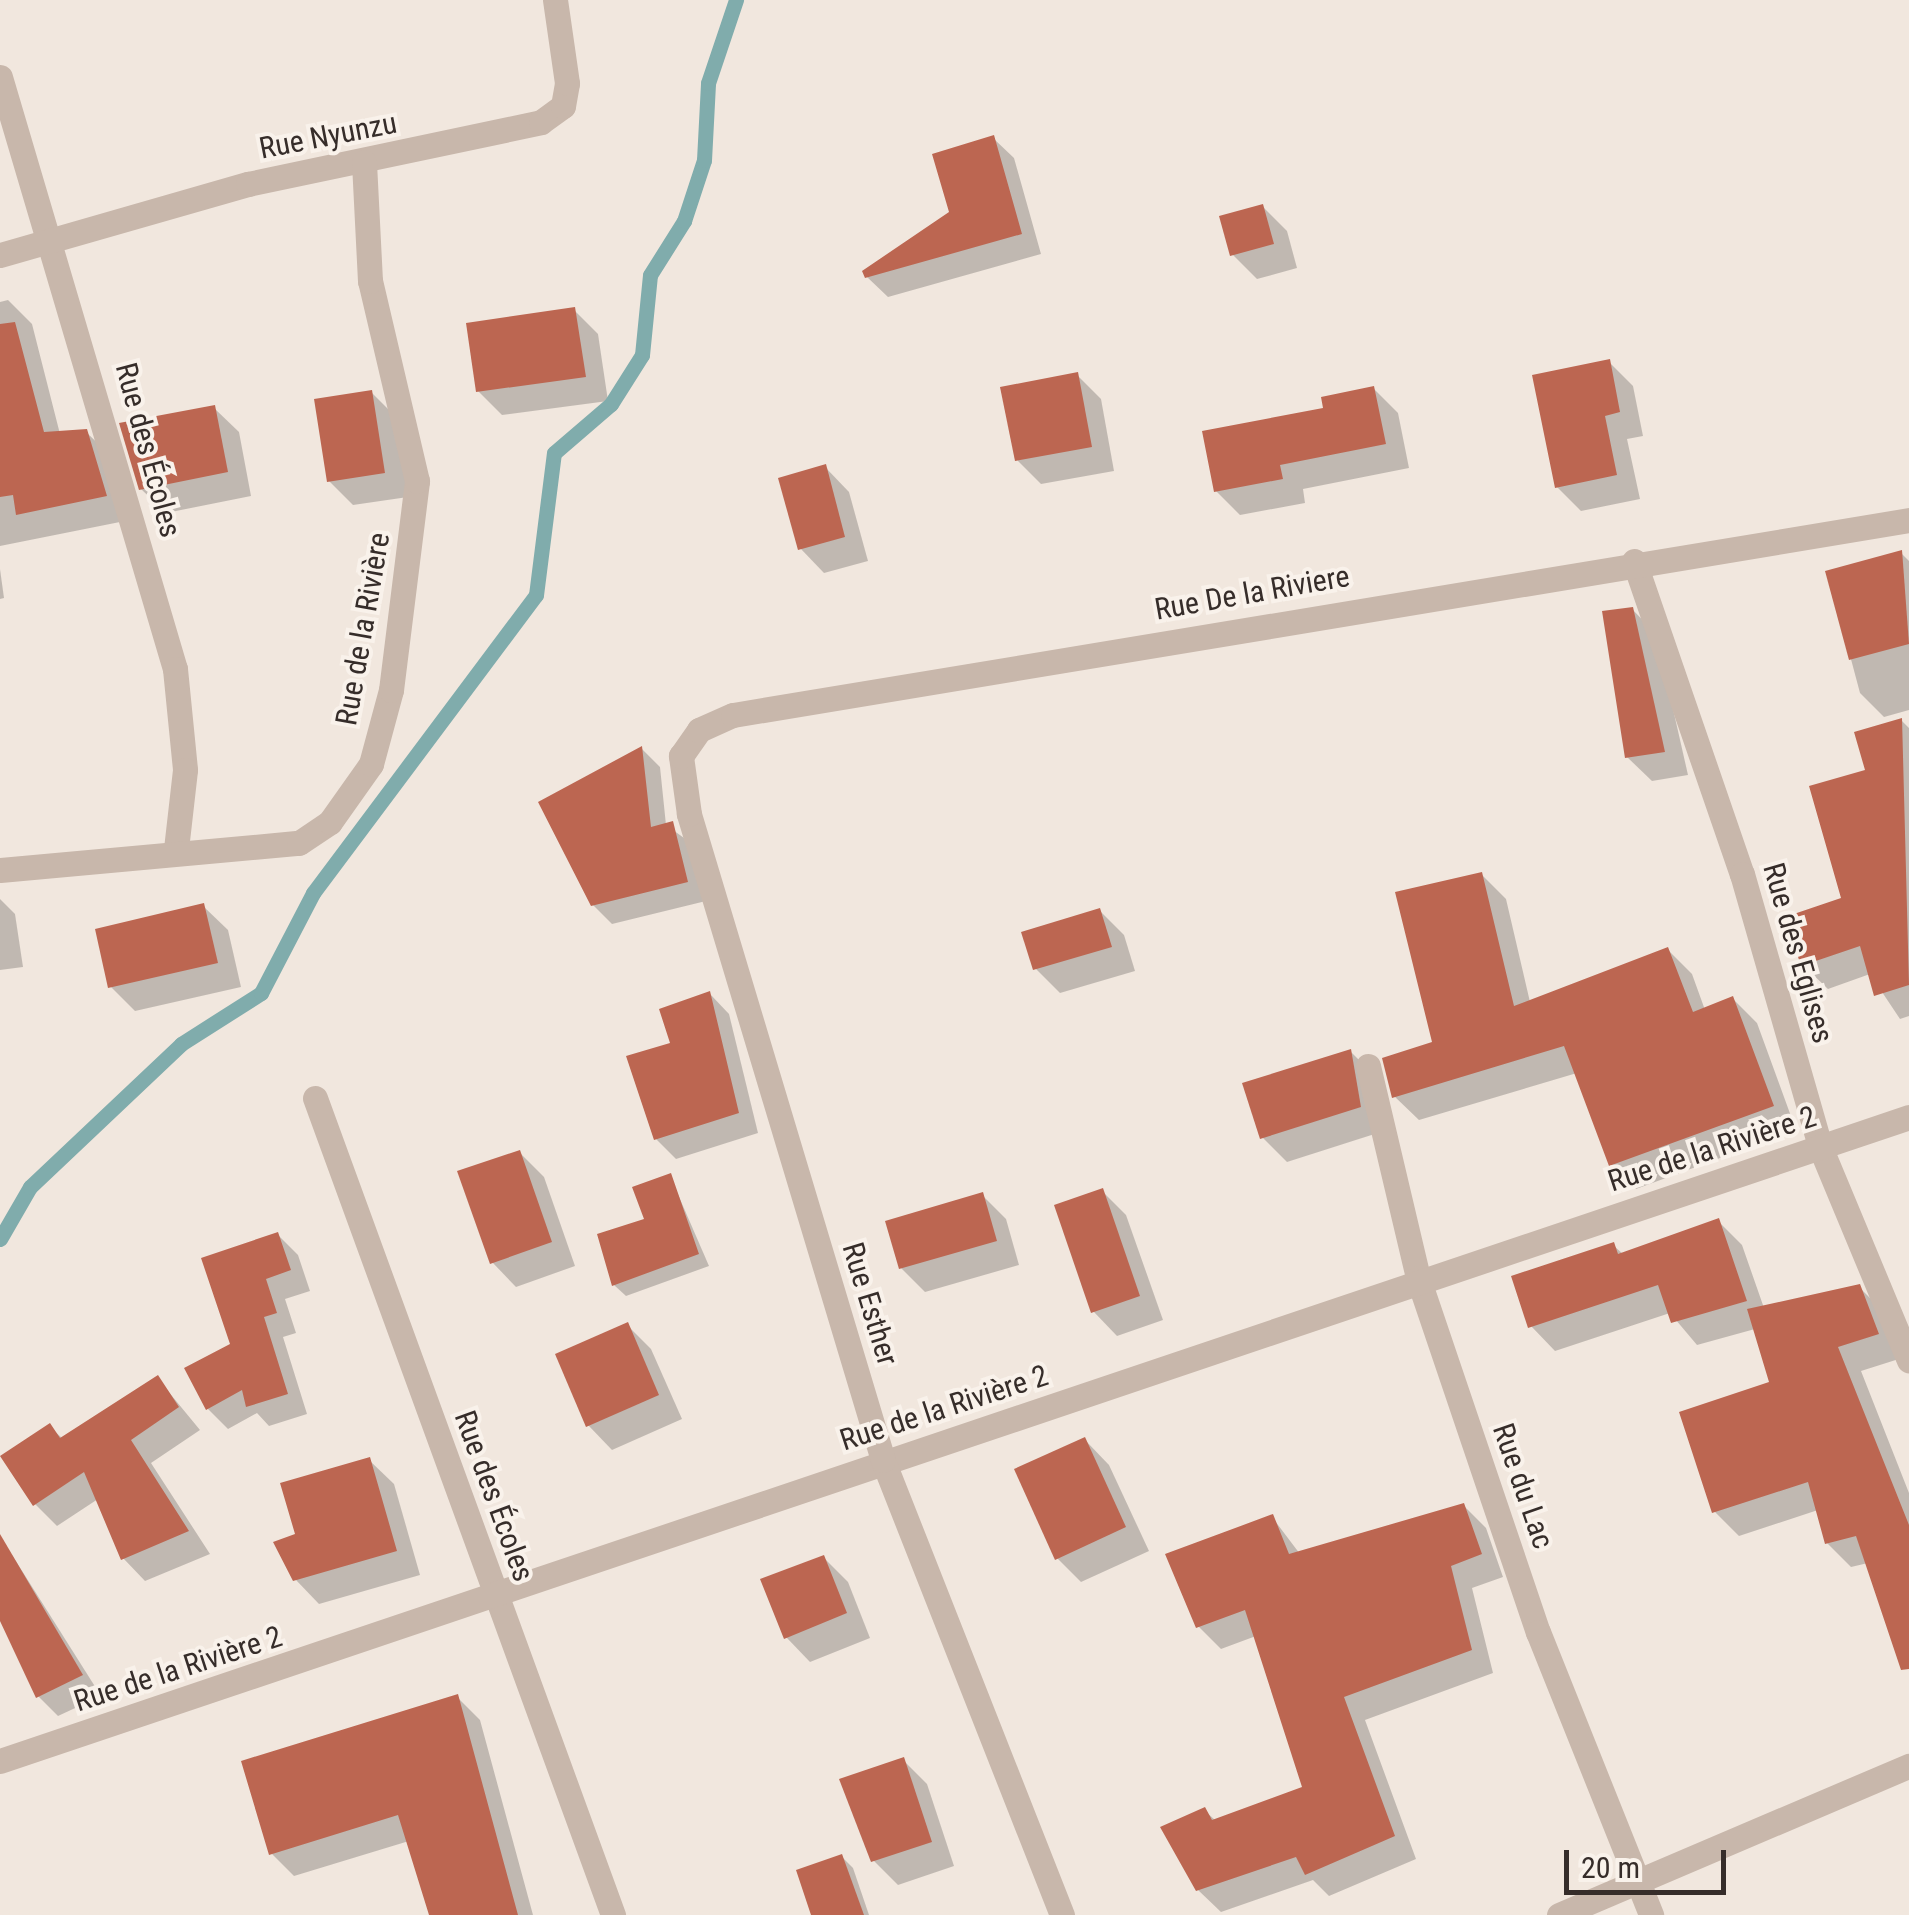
<!DOCTYPE html>
<meta charset="utf-8">
<style>
body{margin:0}
#map{position:relative;width:1909px;height:1915px;overflow:hidden;background:#f1e7de;font-family:"Roboto Condensed",sans-serif}
div>[style]{position:absolute}
[style*='--x']{left:calc(var(--x)*1px);top:calc(var(--y)*1px);width:calc(var(--w)*1px);rotate:calc(var(--a)*1deg)}
.shadow>*{inset:0;background:#0003}
.stream>*{height:15px;margin:-7.5px;padding:0 7.5px;transform-origin:7.5px;border-radius:7.5px;background:#80acac}
.building>*{inset:0;background:#bc6651}
.street>*{height:25px;margin:-12.5px;padding:0 12.5px;transform-origin:12.5px;border-radius:12.5px;background:#c8b7ab}
span{translate:-50% -50%;white-space:nowrap;text-align:center;line-height:1.15;-webkit-text-stroke:8px #f9f2eb;paint-order:stroke}
.street-label{font-size:30px;color:#362d2a}
.scale{position:absolute;left:1564px;top:1850px;width:162px;height:45px;box-sizing:border-box;border:5px solid #362d2a;border-top:0;padding-left:12px;font-size:30px;line-height:35px;white-space:nowrap;color:#362d2a;-webkit-text-stroke:8px #f9f2eb;paint-order:stroke}
</style>
<div id="map">
<div class="shadow">
<div style="clip-path:polygon(993px 138px,1014px 158px,1041px 254px,888px 297px,867px 277px,952px 213px)"></div>
<div style="clip-path:polygon(1263px 207px,1287px 231px,1297px 268px,1257px 279px,1232px 254px)"></div>
<div style="clip-path:polygon(8px 300px,32px 324px,60px 434px,86px 432px,111px 456px,130px 520px,0 546px,0 302px)"></div>
<div style="clip-path:polygon(574px 310px,598px 334px,608px 401px,502px 415px,478px 391px)"></div>
<div style="clip-path:polygon(1609px 362px,1633px 386px,1643px 436px,1627px 439px,1640px 499px,1581px 511px,1557px 487px)"></div>
<div style="clip-path:polygon(1077px 375px,1101px 399px,1114px 471px,1041px 484px,1017px 460px)"></div>
<div style="clip-path:polygon(1374px 389px,1398px 413px,1409px 468px,1303px 489px,1305px 503px,1240px 515px,1216px 491px,1326px 410px)"></div>
<div style="clip-path:polygon(371px 392px,396px 417px,408px 497px,353px 505px,329px 481px)"></div>
<div style="clip-path:polygon(214px 408px,239px 432px,251px 496px,166px 513px,141px 489px)"></div>
<div style="clip-path:polygon(825px 467px,849px 492px,868px 561px,824px 573px,800px 548px)"></div>
<div style="clip-path:polygon(1901px 553px,1909px 561px,1909px 710px,1884px 717px,1860px 693px,1828px 573px)"></div>
<div style="clip-path:polygon(0 569px,4px 598px,0 599px)"></div>
<div style="clip-path:polygon(1632px 609px,1656px 634px,1688px 775px,1652px 781px,1627px 757px)"></div>
<div style="clip-path:polygon(1902px 721px,1909px 728px,1909px 1016px,1900px 1019px,1870px 974px,1828px 989px,1803px 965px,1844px 900px,1868px 772px)"></div>
<div style="clip-path:polygon(642px 749px,660px 767px,666px 825px,691px 843px,706px 901px,612px 924px,593px 905px)"></div>
<div style="clip-path:polygon(1482px 875px,1506px 899px,1530px 1002px,1668px 950px,1692px 974px,1705px 1010px,1733px 999px,1757px 1023px,1796px 1130px,1636px 1189px,1611px 1165px,1577px 1073px,1419px 1120px,1394px 1096px,1435px 1044px)"></div>
<div style="clip-path:polygon(0 899px,15px 914px,23px 967px,0 970px)"></div>
<div style="clip-path:polygon(203px 906px,228px 930px,241px 987px,135px 1011px,111px 987px)"></div>
<div style="clip-path:polygon(1099px 910px,1124px 935px,1135px 971px,1060px 993px,1036px 969px)"></div>
<div style="clip-path:polygon(710px 994px,729px 1014px,758px 1133px,676px 1159px,656px 1139px,674px 1044px)"></div>
<div style="clip-path:polygon(1350px 1051px,1374px 1075px,1384px 1131px,1287px 1162px,1263px 1138px)"></div>
<div style="clip-path:polygon(520px 1153px,544px 1177px,575px 1266px,516px 1287px,492px 1262px)"></div>
<div style="clip-path:polygon(670px 1176px,709px 1266px,626px 1296px,614px 1285px)"></div>
<div style="clip-path:polygon(1102px 1191px,1126px 1215px,1163px 1320px,1117px 1336px,1093px 1311px)"></div>
<div style="clip-path:polygon(982px 1195px,1006px 1219px,1019px 1265px,925px 1292px,901px 1268px)"></div>
<div style="clip-path:polygon(1718px 1221px,1742px 1245px,1764px 1308px,1859px 1287px,1883px 1311px,1902px 1358px,1861px 1371px,1909px 1493px,1909px 1647px,1868px 1563px,1851px 1567px,1827px 1543px,1818px 1510px,1739px 1536px,1715px 1512px,1772px 1383px,1755px 1329px,1697px 1345px,1670px 1313px,1555px 1351px,1531px 1326px,1613px 1245px,1624px 1255px)"></div>
<div style="clip-path:polygon(278px 1235px,298px 1255px,310px 1291px,285px 1299px,296px 1333px,283px 1337px,307px 1414px,269px 1426px,257px 1413px,228px 1429px,208px 1409px)"></div>
<div style="clip-path:polygon(627px 1325px,651px 1349px,682px 1419px,612px 1450px,588px 1425px)"></div>
<div style="clip-path:polygon(158px 1379px,200px 1430px,151px 1463px,210px 1554px,145px 1581px,123px 1558px,98px 1499px,57px 1526px,35px 1504px,49px 1426px,63px 1439px)"></div>
<div style="clip-path:polygon(1085px 1440px,1109px 1465px,1149px 1551px,1081px 1582px,1057px 1558px)"></div>
<div style="clip-path:polygon(369px 1460px,394px 1484px,420px 1575px,319px 1604px,295px 1579px,298px 1536px)"></div>
<div style="clip-path:polygon(1464px 1506px,1486px 1528px,1503px 1577px,1472px 1588px,1493px 1673px,1365px 1720px,1416px 1859px,1329px 1896px,1313px 1880px,1221px 1912px,1198px 1890px,1204px 1810px,1216px 1821px,1305px 1788px,1256px 1636px,1221px 1649px,1198px 1626px,1272px 1517px,1300px 1554px)"></div>
<div style="clip-path:polygon(12px 1555px,101px 1696px,58px 1716px,38px 1696px,0 1615px,0 1562px)"></div>
<div style="clip-path:polygon(824px 1558px,848px 1582px,870px 1638px,810px 1662px,786px 1637px)"></div>
<div style="clip-path:polygon(457px 1697px,480px 1720px,533px 1915px,431px 1915px,409px 1841px,294px 1876px,272px 1854px)"></div>
<div style="clip-path:polygon(903px 1760px,927px 1784px,954px 1866px,898px 1885px,874px 1861px)"></div>
<div style="clip-path:polygon(842px 1857px,853px 1868px,869px 1915px,814px 1915px)"></div>
</div>
<div class="stream">
<div style="--x:0;--y:1239;--w:60;--a:-60"></div>
<div style="--x:30;--y:1187;--w:208;--a:-43.4"></div>
<div style="--x:181;--y:1044;--w:95;--a:-32.5"></div>
<div style="--x:261;--y:993;--w:113;--a:-62.5"></div>
<div style="--x:313;--y:893;--w:372;--a:-53.2"></div>
<div style="--x:536;--y:595;--w:143;--a:-82.8"></div>
<div style="--x:554;--y:453;--w:75;--a:-40.7"></div>
<div style="--x:611;--y:404;--w:58;--a:-57.7"></div>
<div style="--x:642;--y:355;--w:80;--a:-84.3"></div>
<div style="--x:650;--y:275;--w:64;--a:-57.8"></div>
<div style="--x:684;--y:221;--w:64;--a:-71.8"></div>
<div style="--x:704;--y:160;--w:77;--a:-87"></div>
<div style="--x:708;--y:83;--w:88;--a:-71.4"></div>
</div>
<div class="building">
<div style="clip-path:polygon(994px 135px,1022px 234px,865px 278px,862px 271px,949px 212px,932px 154px)"></div>
<div style="clip-path:polygon(1263px 204px,1274px 244px,1230px 256px,1219px 216px)"></div>
<div style="clip-path:polygon(575px 307px,586px 377px,476px 392px,466px 323px)"></div>
<div style="clip-path:polygon(15px 322px,44px 432px,87px 429px,107px 496px,16px 515px,13px 495px,0 497px,0 324px)"></div>
<div style="clip-path:polygon(1610px 359px,1620px 412px,1605px 416px,1617px 475px,1555px 488px,1532px 375px)"></div>
<div style="clip-path:polygon(1078px 372px,1092px 447px,1015px 461px,1000px 387px)"></div>
<div style="clip-path:polygon(1374px 386px,1386px 444px,1280px 465px,1283px 479px,1214px 492px,1202px 431px,1323px 408px,1321px 397px)"></div>
<div style="clip-path:polygon(372px 390px,385px 473px,327px 482px,314px 399px)"></div>
<div style="clip-path:polygon(215px 405px,228px 472px,139px 490px,119px 423px)"></div>
<div style="clip-path:polygon(826px 464px,845px 537px,798px 550px,778px 478px)"></div>
<div style="clip-path:polygon(1902px 550px,1909px 644px,1849px 660px,1825px 571px)"></div>
<div style="clip-path:polygon(1633px 607px,1665px 752px,1625px 758px,1602px 611px)"></div>
<div style="clip-path:polygon(1902px 718px,1909px 985px,1874px 996px,1860px 946px,1801px 966px,1785px 917px,1841px 898px,1809px 786px,1865px 770px,1854px 732px)"></div>
<div style="clip-path:polygon(642px 746px,651px 827px,673px 821px,688px 882px,591px 906px,538px 802px)"></div>
<div style="clip-path:polygon(1482px 872px,1514px 1006px,1668px 947px,1693px 1012px,1733px 996px,1774px 1106px,1609px 1166px,1564px 1046px,1392px 1098px,1382px 1058px,1432px 1042px,1395px 892px)"></div>
<div style="clip-path:polygon(204px 903px,218px 963px,108px 988px,95px 929px)"></div>
<div style="clip-path:polygon(1100px 908px,1112px 947px,1033px 970px,1021px 932px)"></div>
<div style="clip-path:polygon(710px 991px,739px 1113px,654px 1140px,626px 1056px,670px 1043px,659px 1009px)"></div>
<div style="clip-path:polygon(1351px 1049px,1361px 1107px,1260px 1139px,1242px 1083px)"></div>
<div style="clip-path:polygon(520px 1150px,552px 1242px,490px 1264px,457px 1171px)"></div>
<div style="clip-path:polygon(671px 1173px,699px 1254px,612px 1286px,597px 1234px,644px 1219px,632px 1187px)"></div>
<div style="clip-path:polygon(1103px 1188px,1140px 1296px,1091px 1313px,1054px 1205px)"></div>
<div style="clip-path:polygon(983px 1192px,997px 1241px,899px 1269px,885px 1221px)"></div>
<div style="clip-path:polygon(1719px 1218px,1747px 1301px,1671px 1323px,1658px 1285px,1528px 1328px,1511px 1276px,1614px 1242px,1618px 1254px)"></div>
<div style="clip-path:polygon(278px 1232px,291px 1270px,266px 1279px,277px 1313px,264px 1317px,288px 1394px,246px 1407px,242px 1390px,206px 1410px,184px 1368px,230px 1344px,201px 1258px)"></div>
<div style="clip-path:polygon(1860px 1284px,1879px 1334px,1838px 1347px,1909px 1525px,1909px 1669px,1901px 1670px,1856px 1536px,1825px 1544px,1808px 1482px,1712px 1513px,1679px 1412px,1769px 1382px,1747px 1309px)"></div>
<div style="clip-path:polygon(628px 1322px,659px 1395px,586px 1427px,555px 1354px)"></div>
<div style="clip-path:polygon(158px 1375px,179px 1407px,131px 1440px,189px 1531px,121px 1560px,84px 1472px,33px 1506px,0 1456px,50px 1423px,60px 1438px)"></div>
<div style="clip-path:polygon(1085px 1437px,1126px 1527px,1055px 1560px,1014px 1469px)"></div>
<div style="clip-path:polygon(370px 1457px,397px 1551px,293px 1581px,273px 1542px,295px 1534px,280px 1483px)"></div>
<div style="clip-path:polygon(1464px 1503px,1482px 1554px,1451px 1566px,1472px 1650px,1344px 1697px,1395px 1836px,1305px 1875px,1296px 1857px,1196px 1891px,1160px 1827px,1205px 1807px,1212px 1820px,1302px 1787px,1245px 1610px,1196px 1628px,1165px 1554px,1273px 1514px,1289px 1554px)"></div>
<div style="clip-path:polygon(0 1534px,83px 1675px,36px 1698px,0 1621px)"></div>
<div style="clip-path:polygon(824px 1555px,847px 1613px,784px 1639px,760px 1579px)"></div>
<div style="clip-path:polygon(458px 1694px,518px 1915px,429px 1915px,398px 1815px,269px 1855px,241px 1761px)"></div>
<div style="clip-path:polygon(904px 1757px,932px 1842px,871px 1862px,839px 1779px)"></div>
<div style="clip-path:polygon(842px 1854px,864px 1915px,811px 1915px,796px 1870px)"></div>
</div>
<div class="street">
<div style="--x:0;--y:77;--w:617;--a:73.53"></div>
<div style="--x:175;--y:669;--w:101;--a:84.3"></div>
<div style="--x:185;--y:770;--w:80;--a:96.5"></div>
<div style="--x:0;--y:255;--w:258;--a:-16"></div>
<div style="--x:248;--y:184;--w:299;--a:-11.9"></div>
<div style="--x:541;--y:122;--w:27;--a:-36"></div>
<div style="--x:563;--y:106;--w:23;--a:-80"></div>
<div style="--x:567;--y:83;--w:84;--a:-98.2"></div>
<div style="--x:1634;--y:561;--w:331;--a:71"></div>
<div style="--x:1742;--y:874;--w:286;--a:74"></div>
<div style="--x:1821;--y:1149;--w:229;--a:67.4"></div>
<div style="--x:0;--y:870;--w:300;--a:-5.2"></div>
<div style="--x:299;--y:843;--w:37;--a:-34"></div>
<div style="--x:330;--y:822;--w:71;--a:-54.7"></div>
<div style="--x:371;--y:764;--w:77;--a:-74.9"></div>
<div style="--x:391;--y:690;--w:211;--a:-82.9"></div>
<div style="--x:417;--y:481;--w:205;--a:-103.2"></div>
<div style="--x:370;--y:281;--w:119;--a:-92.9"></div>
<div style="--x:1368;--y:1066;--w:218;--a:76.7"></div>
<div style="--x:1418;--y:1278;--w:374;--a:71.3"></div>
<div style="--x:1538;--y:1632;--w:305;--a:68.2"></div>
<div style="--x:315;--y:1098;--w:870;--a:69.96"></div>
<div style="--x:0;--y:1761;--w:2015;--a:-18.64"></div>
<div style="--x:1062;--y:1915;--w:489;--a:-111.5"></div>
<div style="--x:883;--y:1460;--w:675;--a:-106.72"></div>
<div style="--x:689;--y:814;--w:59;--a:-97.9"></div>
<div style="--x:681;--y:756;--w:32;--a:-55"></div>
<div style="--x:699;--y:730;--w:37;--a:-24"></div>
<div style="--x:733;--y:715;--w:1192;--a:-9.41"></div>
<div style="--x:1559;--y:1915;--w:380;--a:-23.1"></div>
</div>
<div class="street-label">
<span style="left:328px;top:136px;rotate:-11deg">Rue Nyunzu</span>
<span style="left:148px;top:450px;rotate:75deg">Rue des Écoles</span>
<span style="left:1252px;top:593px;rotate:-10deg">Rue De la Riviere</span>
<span style="left:363px;top:629px;rotate:-80deg">Rue de la Rivière</span>
<span style="left:1798px;top:953px;rotate:74deg">Rue des Eglises</span>
<span style="left:1712px;top:1149px;rotate:-18deg">Rue de la Rivière 2</span>
<span style="left:870px;top:1304px;rotate:73deg">Rue Esther</span>
<span style="left:944px;top:1408px;rotate:-18deg">Rue de la Rivière 2</span>
<span style="left:1523px;top:1486px;rotate:71deg">Rue du Lac</span>
<span style="left:494px;top:1496px;rotate:70deg">Rue des Écoles</span>
<span style="left:178px;top:1669px;rotate:-18deg">Rue de la Rivière 2</span>
</div>
<div class="scale">20 m</div>
</div>
